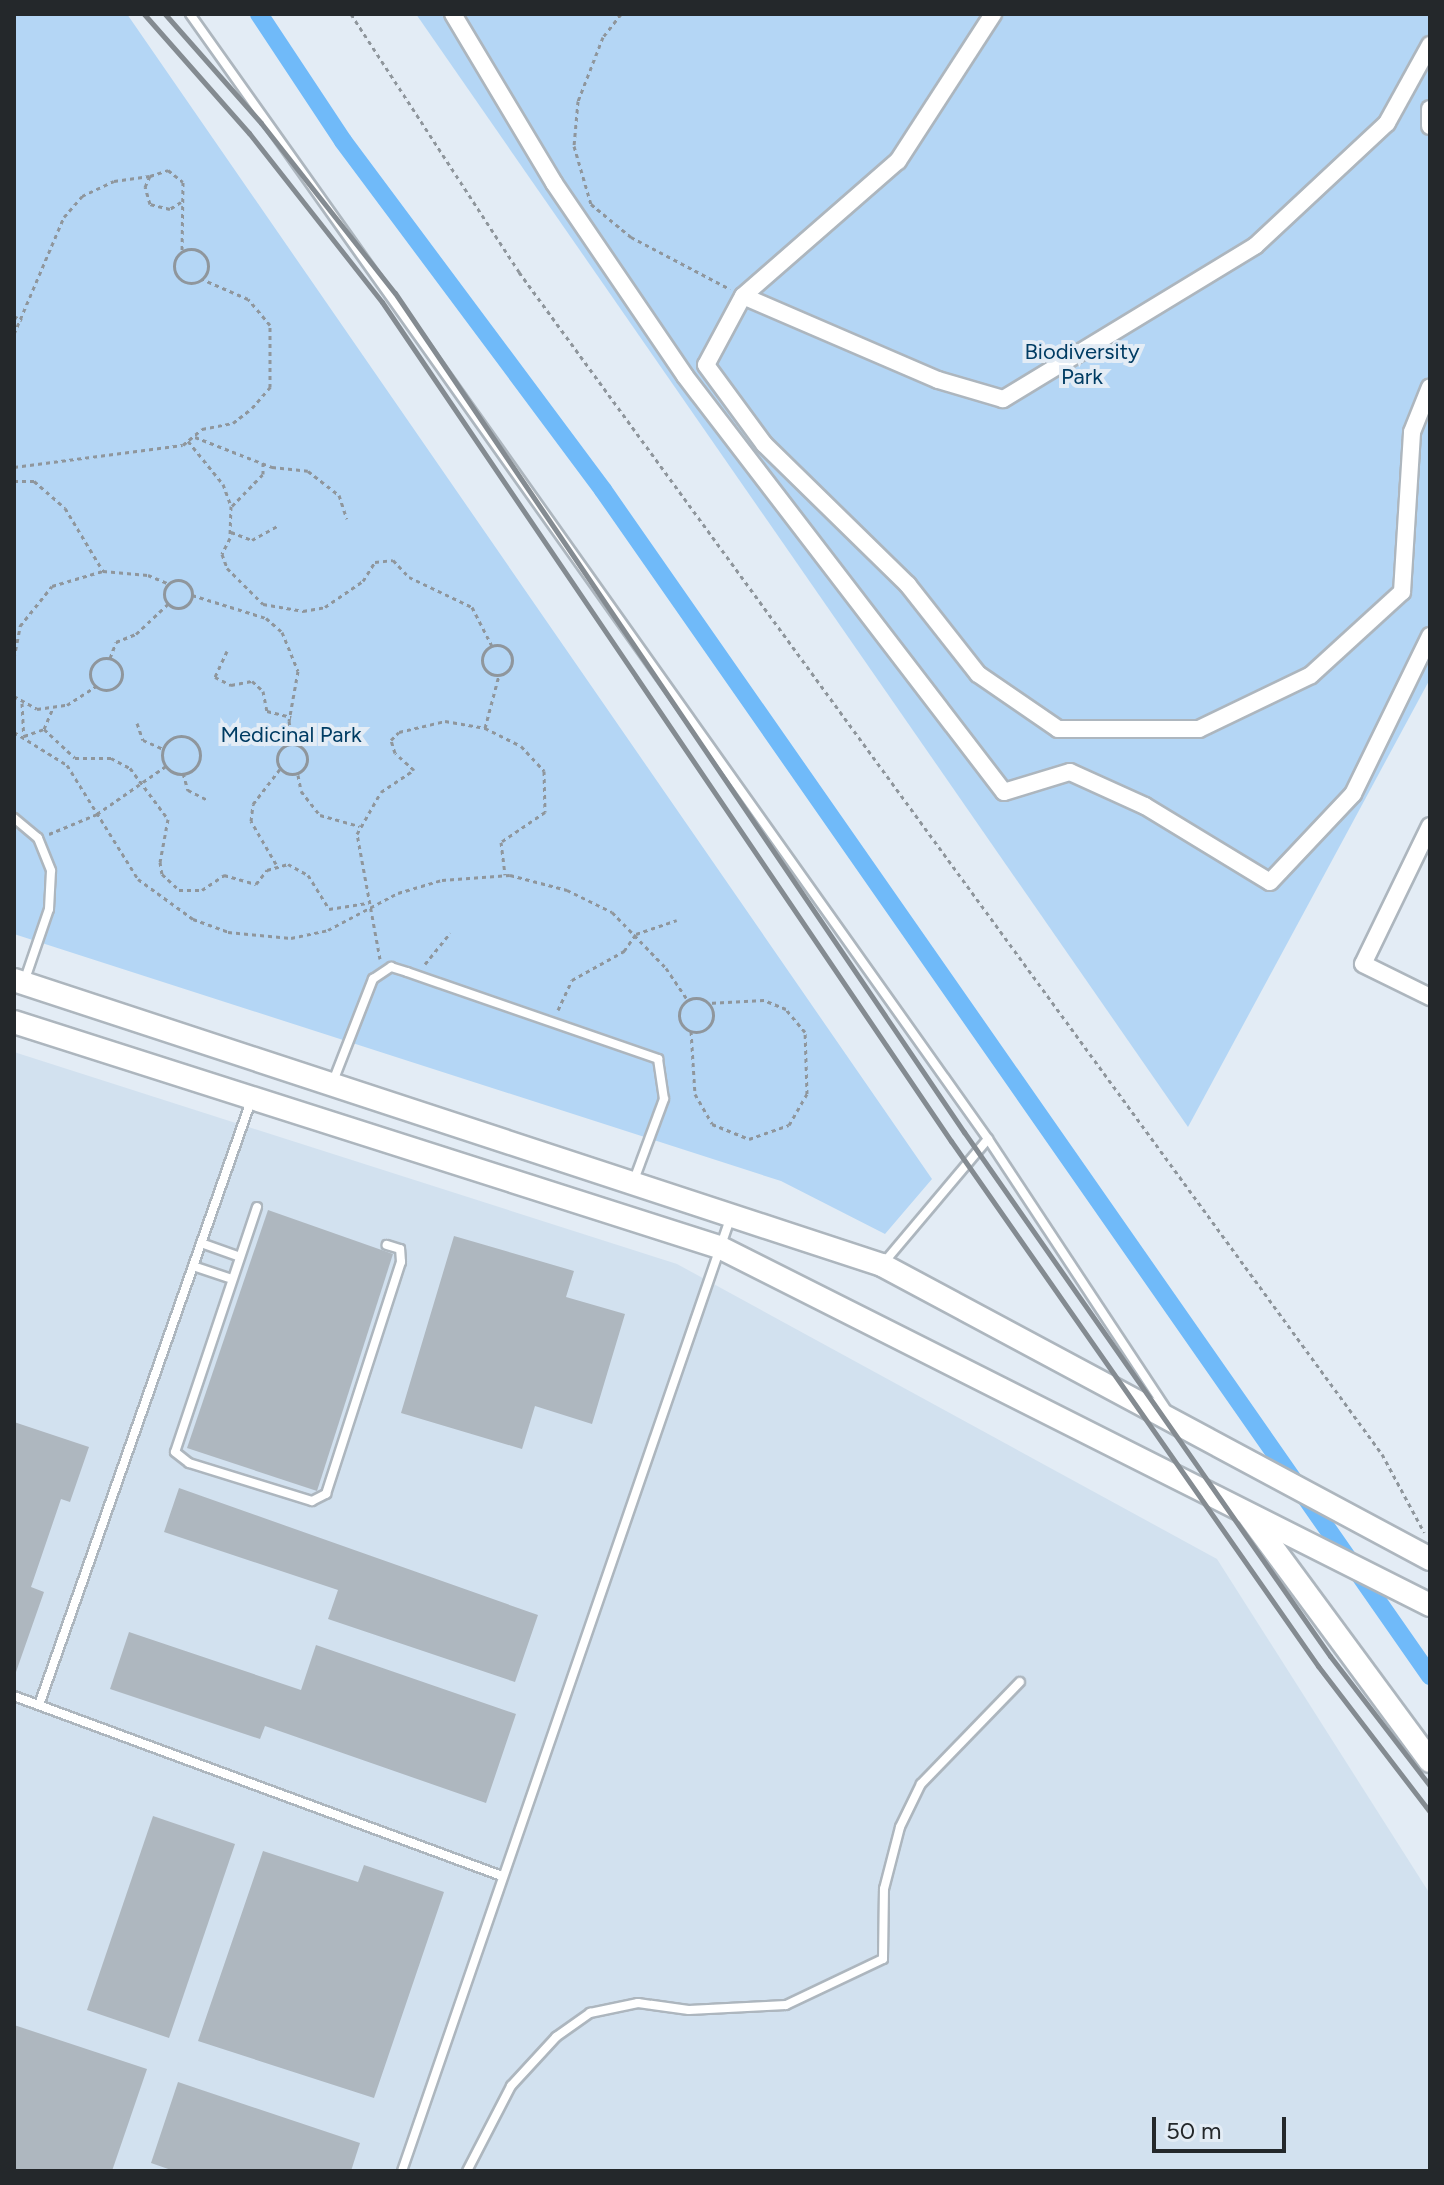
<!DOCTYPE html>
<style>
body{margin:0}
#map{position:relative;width:1444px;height:2185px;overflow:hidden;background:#e3ecf5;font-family:Figtree,sans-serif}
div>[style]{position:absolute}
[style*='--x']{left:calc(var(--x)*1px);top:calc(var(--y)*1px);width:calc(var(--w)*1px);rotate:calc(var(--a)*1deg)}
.built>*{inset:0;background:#d2e1ef}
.green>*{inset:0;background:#b4d6f5}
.canal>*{height:18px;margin:-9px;padding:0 9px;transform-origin:9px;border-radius:9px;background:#70baf9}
.building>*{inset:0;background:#aeb7bf}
.path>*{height:3px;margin-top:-1.5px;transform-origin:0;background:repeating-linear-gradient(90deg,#8f969c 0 4px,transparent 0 8px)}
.path>.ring{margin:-1.5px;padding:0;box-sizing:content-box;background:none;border:3px solid #8f969c;border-radius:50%}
.roads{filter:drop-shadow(2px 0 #adb6be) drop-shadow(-2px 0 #adb6be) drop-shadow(0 2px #adb6be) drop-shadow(0 -2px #adb6be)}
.lane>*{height:8px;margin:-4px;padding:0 4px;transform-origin:4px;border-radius:4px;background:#fff}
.street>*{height:16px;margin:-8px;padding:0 8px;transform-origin:8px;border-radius:8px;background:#fff}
.secondary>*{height:22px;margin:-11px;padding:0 11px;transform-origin:11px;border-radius:11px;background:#fff}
.rail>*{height:5px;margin:-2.5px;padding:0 2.5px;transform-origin:2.5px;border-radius:2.5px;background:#848b91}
span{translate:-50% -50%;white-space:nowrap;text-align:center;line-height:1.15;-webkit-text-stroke:8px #e3ecf5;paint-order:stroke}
.park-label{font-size:22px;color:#003c63}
.frame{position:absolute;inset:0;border:16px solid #24282b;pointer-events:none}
.scale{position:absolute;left:1152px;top:2117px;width:134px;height:36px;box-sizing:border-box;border:4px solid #24282b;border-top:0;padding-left:10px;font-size:24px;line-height:28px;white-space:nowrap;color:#24282b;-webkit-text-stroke:6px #e3ecf5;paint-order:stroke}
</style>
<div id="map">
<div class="built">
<div style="clip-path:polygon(14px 1052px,677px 1264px,1217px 1559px,1430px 1894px,1430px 2171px,14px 2171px)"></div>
</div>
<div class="green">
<div style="clip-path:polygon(14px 14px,127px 14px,932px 1179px,885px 1234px,781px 1181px,14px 934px)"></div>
<div style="clip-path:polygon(416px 14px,1430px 14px,1430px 679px,1188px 1127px)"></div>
</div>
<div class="canal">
<div style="--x:259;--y:14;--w:152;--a:56.5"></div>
<div style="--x:343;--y:141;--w:435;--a:53.3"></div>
<div style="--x:603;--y:490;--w:1446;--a:55.11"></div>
</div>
<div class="building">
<div style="clip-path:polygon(268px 1210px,393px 1254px,317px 1491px,187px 1448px)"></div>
<div style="clip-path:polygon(454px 1236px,574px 1271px,566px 1297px,625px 1314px,592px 1424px,535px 1406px,522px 1449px,401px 1413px)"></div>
<div style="clip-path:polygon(14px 1422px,89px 1447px,70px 1502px,61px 1499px,31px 1587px,44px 1592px,16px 1672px)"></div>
<div style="clip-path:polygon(179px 1488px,538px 1615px,515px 1682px,328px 1619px,338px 1590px,164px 1532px)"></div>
<div style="clip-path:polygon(129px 1632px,301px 1690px,316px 1645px,516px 1714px,486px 1803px,265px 1726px,260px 1739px,110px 1689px)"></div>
<div style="clip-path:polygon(153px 1816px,235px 1844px,169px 2038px,87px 2010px)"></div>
<div style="clip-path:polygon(263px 1851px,358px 1882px,364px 1865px,444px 1892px,374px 2098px,198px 2041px)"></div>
<div style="clip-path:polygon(14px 2025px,147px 2069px,112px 2171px,14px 2171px)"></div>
<div style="clip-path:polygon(178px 2082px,360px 2143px,351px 2171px,174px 2171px,151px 2163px)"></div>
</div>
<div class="path">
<div style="--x:351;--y:14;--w:308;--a:56.9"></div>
<div style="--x:519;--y:272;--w:1464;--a:53.87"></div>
<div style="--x:1382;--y:1454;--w:89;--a:61.7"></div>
<div style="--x:621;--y:14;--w:29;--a:128"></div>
<div style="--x:603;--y:37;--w:69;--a:111.3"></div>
<div style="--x:578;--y:101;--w:45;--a:95.1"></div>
<div style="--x:574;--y:146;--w:60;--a:73.7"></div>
<div style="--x:591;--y:204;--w:52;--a:39.5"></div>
<div style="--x:631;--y:237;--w:112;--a:27.7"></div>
<div style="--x:181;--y:202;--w:13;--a:148"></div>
<div style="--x:170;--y:209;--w:21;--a:-166"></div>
<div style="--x:150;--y:204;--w:18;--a:-106"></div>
<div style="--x:145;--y:187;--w:12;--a:-66"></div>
<div style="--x:150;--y:176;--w:19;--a:-18"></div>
<div style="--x:168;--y:170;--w:19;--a:39"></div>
<div style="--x:183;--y:182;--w:69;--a:90.8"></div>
<div class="ring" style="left:174px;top:249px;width:31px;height:31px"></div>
<div style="--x:14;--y:316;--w:9;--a:27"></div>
<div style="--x:14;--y:334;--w:127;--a:-66.9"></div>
<div style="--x:64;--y:217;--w:28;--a:-49"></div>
<div style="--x:82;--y:196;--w:35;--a:-25"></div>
<div style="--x:114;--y:181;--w:36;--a:-8"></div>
<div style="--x:195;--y:437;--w:83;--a:21.3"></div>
<div style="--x:272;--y:467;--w:36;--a:6"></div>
<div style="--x:308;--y:471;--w:39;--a:38"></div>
<div style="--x:339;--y:495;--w:25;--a:72"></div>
<div style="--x:188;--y:441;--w:55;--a:50.9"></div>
<div style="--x:223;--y:484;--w:23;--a:70"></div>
<div style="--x:231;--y:506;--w:32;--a:92"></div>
<div style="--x:230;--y:538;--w:18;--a:117"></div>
<div style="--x:222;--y:554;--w:15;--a:70"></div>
<div style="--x:227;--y:568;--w:51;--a:45"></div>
<div style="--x:263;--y:604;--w:41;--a:9.9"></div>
<div style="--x:303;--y:611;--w:22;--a:-10"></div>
<div style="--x:325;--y:607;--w:46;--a:-34.4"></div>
<div style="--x:363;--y:581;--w:22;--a:-58"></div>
<div style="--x:375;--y:562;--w:18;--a:-6"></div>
<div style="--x:393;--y:560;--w:23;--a:47"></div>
<div style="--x:409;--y:577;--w:70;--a:25.5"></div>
<div style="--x:472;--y:607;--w:44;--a:62.9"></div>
<div style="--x:14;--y:467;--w:170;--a:-7.4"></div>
<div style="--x:183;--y:445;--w:25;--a:-40"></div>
<div style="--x:202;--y:429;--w:32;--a:-11"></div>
<div style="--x:233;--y:423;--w:24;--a:-38"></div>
<div style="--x:252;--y:408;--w:28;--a:-49"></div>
<div style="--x:270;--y:387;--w:62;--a:-90"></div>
<div style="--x:270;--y:325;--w:34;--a:-130"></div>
<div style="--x:248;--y:299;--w:50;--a:-156.5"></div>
<div style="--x:14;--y:481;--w:20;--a:0"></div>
<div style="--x:34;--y:481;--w:41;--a:41.1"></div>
<div style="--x:65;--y:508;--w:74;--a:58.9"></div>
<div style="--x:232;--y:506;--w:45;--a:-45.9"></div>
<div style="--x:263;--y:474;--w:11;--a:-90"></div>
<div style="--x:231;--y:532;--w:22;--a:21"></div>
<div style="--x:252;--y:540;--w:29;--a:-29"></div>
<div class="ring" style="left:164px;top:580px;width:25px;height:25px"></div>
<div style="--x:192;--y:595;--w:77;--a:17.3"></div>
<div style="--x:266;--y:618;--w:21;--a:41"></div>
<div style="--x:282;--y:632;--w:42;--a:67.7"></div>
<div style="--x:298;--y:671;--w:51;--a:100.2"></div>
<div style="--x:289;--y:721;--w:23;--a:80"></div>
<div class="ring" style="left:482px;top:645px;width:27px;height:27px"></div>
<div style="--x:227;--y:651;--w:29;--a:115"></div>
<div style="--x:215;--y:677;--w:18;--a:27"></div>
<div style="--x:231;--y:685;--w:21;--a:-11"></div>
<div style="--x:252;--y:681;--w:15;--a:42"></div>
<div style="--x:263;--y:691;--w:20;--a:79"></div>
<div style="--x:267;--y:711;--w:25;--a:14"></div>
<div class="ring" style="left:90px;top:658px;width:29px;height:29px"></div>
<div style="--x:14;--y:658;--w:33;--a:-79"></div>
<div style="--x:20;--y:626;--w:51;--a:-51.3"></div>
<div style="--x:52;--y:586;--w:53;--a:-16.4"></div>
<div style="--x:103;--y:571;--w:45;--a:5.1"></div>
<div style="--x:148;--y:575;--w:23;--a:23"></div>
<div style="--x:110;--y:658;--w:17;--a:-69"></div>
<div style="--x:116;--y:642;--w:22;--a:-22"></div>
<div style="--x:136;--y:634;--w:44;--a:-43.2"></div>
<div style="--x:14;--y:678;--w:18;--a:90"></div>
<div style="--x:14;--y:696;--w:26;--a:29"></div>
<div style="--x:37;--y:709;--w:30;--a:-8"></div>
<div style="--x:67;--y:705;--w:35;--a:-33"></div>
<div style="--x:22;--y:703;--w:33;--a:87"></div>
<div style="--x:24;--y:736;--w:21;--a:-19"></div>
<div style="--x:44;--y:729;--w:21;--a:-67"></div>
<div style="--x:137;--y:723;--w:18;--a:71"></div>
<div style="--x:143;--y:740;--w:22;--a:24"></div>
<div style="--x:485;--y:728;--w:55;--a:-75.2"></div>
<div style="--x:44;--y:729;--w:42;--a:43.1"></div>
<div style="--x:75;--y:758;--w:36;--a:0"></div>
<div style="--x:111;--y:758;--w:21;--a:28"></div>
<div style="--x:130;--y:768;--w:64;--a:53.3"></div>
<div style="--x:168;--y:819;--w:44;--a:100.5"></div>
<div style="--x:160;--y:862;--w:12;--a:81"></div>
<div style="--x:162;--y:874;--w:23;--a:43"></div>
<div style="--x:179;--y:890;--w:23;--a:0"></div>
<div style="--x:202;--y:890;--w:27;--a:-34"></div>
<div style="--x:224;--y:875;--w:33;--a:16"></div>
<div style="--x:256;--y:884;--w:18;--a:-52"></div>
<div style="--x:267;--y:870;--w:22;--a:-16"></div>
<div style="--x:288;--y:864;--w:23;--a:29"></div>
<div style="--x:308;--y:875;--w:40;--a:58"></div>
<div style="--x:329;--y:909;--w:37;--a:-9"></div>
<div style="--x:14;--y:732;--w:62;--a:31.9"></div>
<div style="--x:67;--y:765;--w:134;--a:58.1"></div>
<div style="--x:138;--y:879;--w:68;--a:36"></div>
<div style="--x:193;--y:919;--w:37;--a:20"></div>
<div style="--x:228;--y:932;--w:63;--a:5.4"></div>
<div style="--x:291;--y:938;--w:38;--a:-12"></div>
<div style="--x:328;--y:930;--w:79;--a:-27.9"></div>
<div style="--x:398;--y:893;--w:46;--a:-16.5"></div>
<div style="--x:442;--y:880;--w:68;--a:-4.2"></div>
<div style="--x:510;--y:875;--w:59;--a:14.7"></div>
<div style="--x:567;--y:890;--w:50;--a:26.1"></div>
<div style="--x:612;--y:912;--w:78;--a:46"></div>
<div style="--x:666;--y:968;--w:40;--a:56"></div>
<div class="ring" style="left:162px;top:736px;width:35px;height:35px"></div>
<div class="ring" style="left:277px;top:744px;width:27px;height:27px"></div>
<div style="--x:183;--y:773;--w:18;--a:74"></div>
<div style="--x:188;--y:790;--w:22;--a:27"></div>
<div style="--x:298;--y:775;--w:16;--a:79"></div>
<div style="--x:301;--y:791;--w:31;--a:52"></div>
<div style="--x:320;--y:815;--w:41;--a:15.8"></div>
<div style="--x:49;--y:834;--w:52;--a:-22.6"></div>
<div style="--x:97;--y:814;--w:84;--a:-34.8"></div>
<div style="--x:276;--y:864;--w:50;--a:-120.2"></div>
<div style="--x:251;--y:821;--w:17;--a:-83"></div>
<div style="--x:253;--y:804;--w:44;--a:-52.4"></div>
<div style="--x:380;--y:959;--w:127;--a:-100.4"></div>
<div style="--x:357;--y:834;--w:48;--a:-60.3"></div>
<div style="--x:381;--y:792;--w:40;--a:-34"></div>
<div style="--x:414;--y:770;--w:25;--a:-138"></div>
<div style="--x:395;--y:753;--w:14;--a:-107"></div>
<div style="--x:391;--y:740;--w:11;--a:-45"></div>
<div style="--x:399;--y:732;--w:47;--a:-13.4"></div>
<div style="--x:445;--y:721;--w:41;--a:9.9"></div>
<div style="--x:485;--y:728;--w:40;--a:26.6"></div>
<div style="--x:521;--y:746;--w:34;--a:47"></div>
<div style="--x:544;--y:771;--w:41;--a:88.6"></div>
<div style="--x:545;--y:812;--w:53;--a:145.7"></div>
<div style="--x:501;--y:842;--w:33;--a:83"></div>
<div style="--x:425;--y:964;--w:40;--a:-51"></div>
<div class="ring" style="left:679px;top:998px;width:31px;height:31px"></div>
<div style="--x:558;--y:1010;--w:33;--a:-65"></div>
<div style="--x:572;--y:980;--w:60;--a:-29.1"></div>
<div style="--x:624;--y:951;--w:21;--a:-55"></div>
<div style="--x:636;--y:934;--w:43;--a:-18.9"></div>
<div style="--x:691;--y:1031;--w:63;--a:86.4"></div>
<div style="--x:695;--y:1094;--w:34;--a:60"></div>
<div style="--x:712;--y:1124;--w:40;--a:22"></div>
<div style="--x:749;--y:1139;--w:42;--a:-19.3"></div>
<div style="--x:789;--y:1125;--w:36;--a:-60"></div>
<div style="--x:807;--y:1094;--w:62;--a:-91.8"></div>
<div style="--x:805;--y:1032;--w:30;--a:-130"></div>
<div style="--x:786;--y:1009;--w:24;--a:-158"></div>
<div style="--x:764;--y:1000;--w:56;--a:176.9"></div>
</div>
<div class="roads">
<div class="lane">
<div style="--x:190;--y:14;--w:1379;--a:54.65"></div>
<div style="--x:988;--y:1139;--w:165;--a:130.1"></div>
<div style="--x:14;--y:818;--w:31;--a:40"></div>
<div style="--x:38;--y:838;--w:35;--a:68"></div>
<div style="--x:51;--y:871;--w:38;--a:93"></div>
<div style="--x:49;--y:909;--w:77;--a:108.9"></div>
<div style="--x:332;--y:1084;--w:113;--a:-68.7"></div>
<div style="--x:373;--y:979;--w:22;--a:-34"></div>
<div style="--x:391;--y:967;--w:17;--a:17"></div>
<div style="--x:407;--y:972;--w:266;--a:19.1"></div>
<div style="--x:658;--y:1059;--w:40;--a:81.5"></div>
<div style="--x:664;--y:1099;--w:86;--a:110.3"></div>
<div style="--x:988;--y:1139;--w:323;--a:56.6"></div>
<div style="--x:257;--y:1207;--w:258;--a:108.5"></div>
<div style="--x:175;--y:1452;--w:18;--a:38"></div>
<div style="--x:189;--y:1463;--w:129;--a:17.2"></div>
<div style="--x:312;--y:1501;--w:16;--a:-27"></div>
<div style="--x:326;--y:1494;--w:244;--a:-72.1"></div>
<div style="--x:401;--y:1262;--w:13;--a:-94"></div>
<div style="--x:400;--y:1249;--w:14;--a:-163"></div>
<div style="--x:201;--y:1243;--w:41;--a:19.7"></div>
<div style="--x:193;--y:1266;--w:41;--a:18.4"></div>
<div style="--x:14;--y:1696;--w:520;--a:20.25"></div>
<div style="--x:39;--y:1705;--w:643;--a:-70.66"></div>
<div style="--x:402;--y:2171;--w:1010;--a:-70.99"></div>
<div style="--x:467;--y:2171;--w:96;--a:-62.6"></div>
<div style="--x:511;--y:2086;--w:67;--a:-47.4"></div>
<div style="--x:556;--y:2037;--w:42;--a:-35.2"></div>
<div style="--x:590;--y:2013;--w:49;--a:-11.8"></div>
<div style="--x:638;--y:2003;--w:51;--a:7.8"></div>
<div style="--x:689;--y:2010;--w:97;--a:-3"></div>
<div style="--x:786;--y:2005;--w:107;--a:-25.4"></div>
<div style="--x:883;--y:1959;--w:70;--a:-89.2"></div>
<div style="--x:884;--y:1889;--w:64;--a:-75.5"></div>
<div style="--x:900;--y:1827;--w:48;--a:-64"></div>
<div style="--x:921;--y:1784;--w:142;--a:-45.9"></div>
</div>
<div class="street">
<div style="--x:453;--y:14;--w:197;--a:59.1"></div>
<div style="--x:554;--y:183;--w:233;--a:55.8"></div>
<div style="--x:685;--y:376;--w:524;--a:52.52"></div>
<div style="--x:1004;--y:792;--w:69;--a:-16.9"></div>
<div style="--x:1070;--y:772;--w:82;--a:24.4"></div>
<div style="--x:1145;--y:806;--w:146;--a:31.3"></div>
<div style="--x:1270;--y:882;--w:121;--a:-46.7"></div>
<div style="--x:1353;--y:794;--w:176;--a:-64"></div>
<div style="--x:1430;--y:45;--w:89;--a:118.9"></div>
<div style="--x:1387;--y:123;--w:180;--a:137"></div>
<div style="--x:1255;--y:246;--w:295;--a:148.7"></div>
<div style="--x:1003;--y:399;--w:68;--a:-163.7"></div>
<div style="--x:938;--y:380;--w:212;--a:-156.7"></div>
<div style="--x:743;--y:296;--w:78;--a:118.2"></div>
<div style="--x:706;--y:365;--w:98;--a:53.7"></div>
<div style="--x:764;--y:444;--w:202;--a:44.4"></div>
<div style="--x:908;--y:585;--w:113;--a:51.8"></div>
<div style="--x:978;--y:674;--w:97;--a:34.5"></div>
<div style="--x:1058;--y:729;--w:141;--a:0"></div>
<div style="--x:1199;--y:729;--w:124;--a:-25.7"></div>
<div style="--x:1311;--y:675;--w:123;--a:-42.4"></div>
<div style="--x:1402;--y:592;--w:160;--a:-86.4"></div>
<div style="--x:1412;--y:432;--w:48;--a:-68.2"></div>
<div style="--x:1430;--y:109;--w:17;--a:90"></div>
<div style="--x:743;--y:296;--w:206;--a:-41.1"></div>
<div style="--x:898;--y:161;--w:175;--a:-57.1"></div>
<div style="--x:1430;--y:826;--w:153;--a:115.9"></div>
<div style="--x:1363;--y:964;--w:75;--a:26.2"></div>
</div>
<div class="secondary">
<div style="--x:14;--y:980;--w:914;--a:18.18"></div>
<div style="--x:882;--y:1265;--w:622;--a:28.21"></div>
<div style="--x:14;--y:1022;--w:740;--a:17.7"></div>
<div style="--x:719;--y:1247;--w:796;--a:26.73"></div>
<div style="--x:1250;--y:1517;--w:303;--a:53.6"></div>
</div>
</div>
<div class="rail">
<div style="--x:144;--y:14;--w:159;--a:48.6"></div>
<div style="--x:249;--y:133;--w:215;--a:51.8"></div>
<div style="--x:382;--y:302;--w:1014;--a:55.86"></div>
<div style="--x:951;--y:1141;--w:641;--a:55.04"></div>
<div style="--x:1318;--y:1666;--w:184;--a:52.5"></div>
<div style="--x:165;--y:14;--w:145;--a:48.6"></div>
<div style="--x:261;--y:123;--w:216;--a:51.8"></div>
<div style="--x:395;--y:293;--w:1014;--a:55.86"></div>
<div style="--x:964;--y:1132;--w:639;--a:55.07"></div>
<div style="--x:1330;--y:1656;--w:164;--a:52.4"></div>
</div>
<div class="park-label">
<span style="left:1082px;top:364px">Biodiversity<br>Park</span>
<span style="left:291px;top:735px">Medicinal Park</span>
</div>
<div class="frame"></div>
<div class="scale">50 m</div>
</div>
